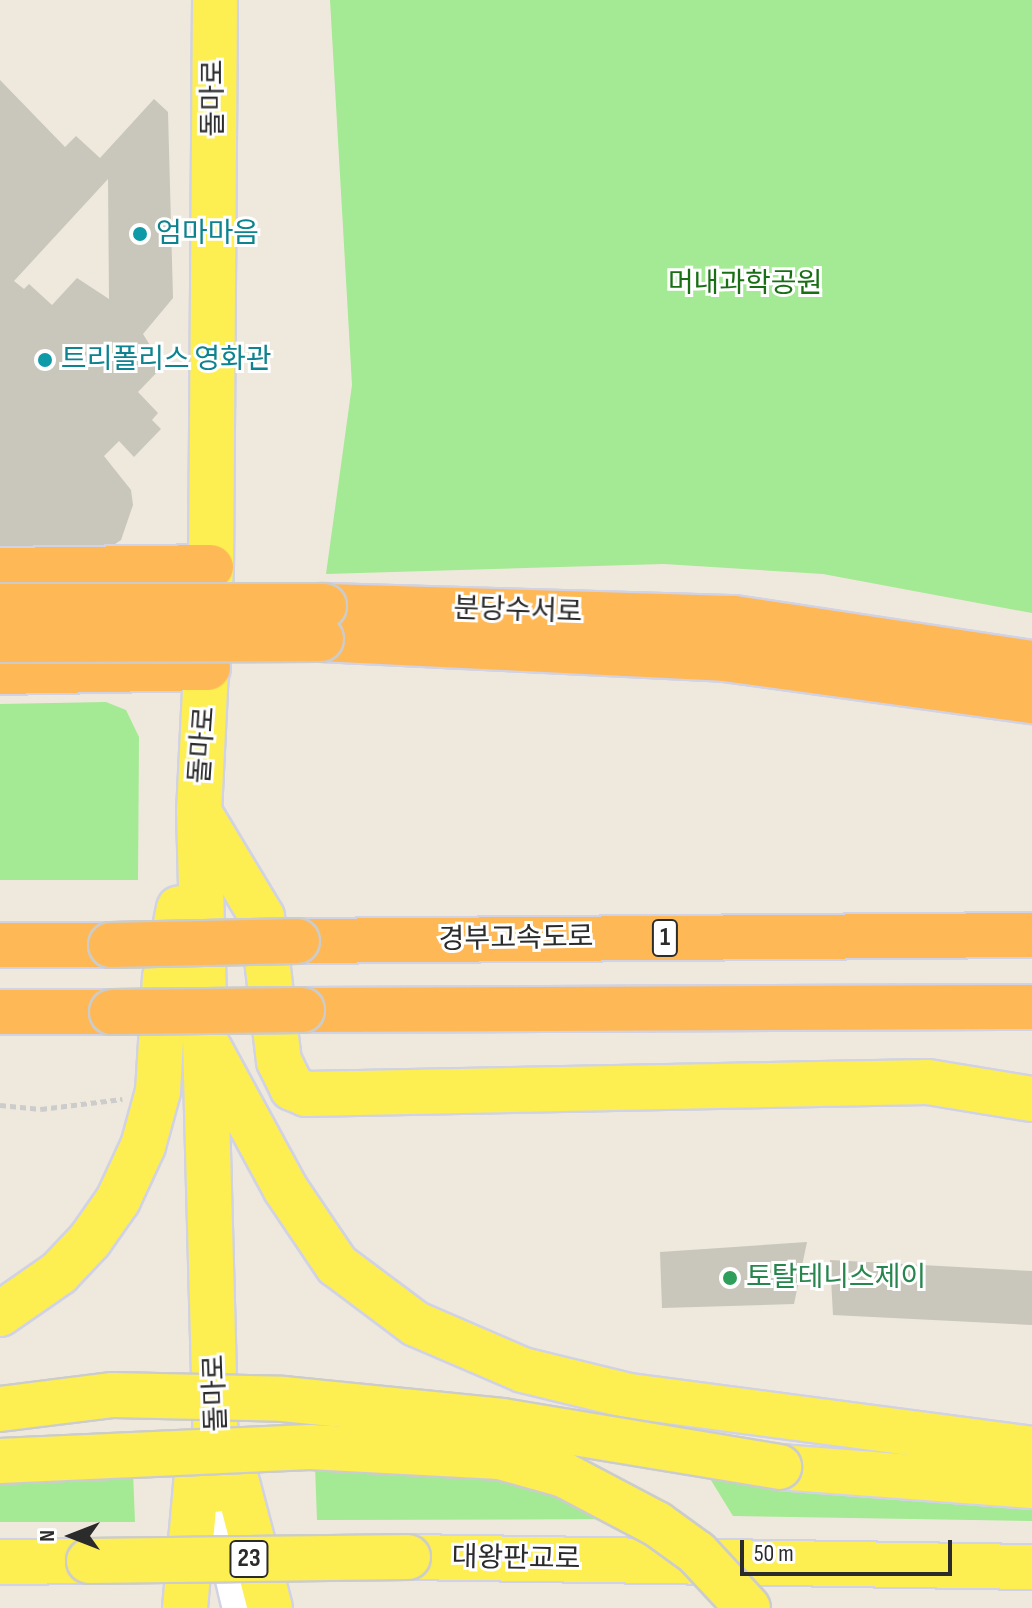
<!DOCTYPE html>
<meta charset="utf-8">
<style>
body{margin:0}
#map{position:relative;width:1032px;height:1608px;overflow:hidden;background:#eee9dc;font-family:"Sofia Sans Condensed","Noto Sans KR",sans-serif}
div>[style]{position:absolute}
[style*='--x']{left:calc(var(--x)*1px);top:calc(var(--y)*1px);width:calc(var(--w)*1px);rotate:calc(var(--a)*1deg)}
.green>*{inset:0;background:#a4e993}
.building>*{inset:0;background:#c9c6bb}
.path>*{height:5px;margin-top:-2.5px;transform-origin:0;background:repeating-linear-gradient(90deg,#ccc 0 6px,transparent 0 10px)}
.roads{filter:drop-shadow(2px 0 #d1d2e5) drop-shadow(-2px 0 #d1d2e5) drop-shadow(0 2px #d1d2e5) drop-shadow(0 -2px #d1d2e5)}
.secondary>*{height:44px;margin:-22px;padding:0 22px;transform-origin:22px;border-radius:22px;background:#fff}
.primary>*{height:44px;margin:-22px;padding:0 22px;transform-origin:22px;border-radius:22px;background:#fdee52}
.highway>*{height:44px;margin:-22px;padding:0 22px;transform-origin:22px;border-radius:22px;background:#ffb856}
.bridges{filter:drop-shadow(2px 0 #ccc) drop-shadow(-2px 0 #ccc) drop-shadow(0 2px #ccc) drop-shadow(0 -2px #ccc)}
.primary-bridge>*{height:44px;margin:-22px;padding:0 22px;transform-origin:22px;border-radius:22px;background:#fdee52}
.highway-bridge>*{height:44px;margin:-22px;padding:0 22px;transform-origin:22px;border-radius:22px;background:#ffb856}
.dots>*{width:22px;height:22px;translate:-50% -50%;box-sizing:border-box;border:4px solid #fff;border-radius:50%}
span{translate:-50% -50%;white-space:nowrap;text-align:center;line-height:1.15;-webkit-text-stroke:6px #fff;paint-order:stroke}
.shield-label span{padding:2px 6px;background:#fff;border:2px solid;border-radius:6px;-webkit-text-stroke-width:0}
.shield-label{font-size:26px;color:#2b2b2b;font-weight:700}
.street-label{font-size:28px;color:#2b2b2b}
.culture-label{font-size:28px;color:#0d838f}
.left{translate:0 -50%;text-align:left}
.park-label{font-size:28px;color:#196f14}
.leisure-label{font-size:28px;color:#27864d}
.north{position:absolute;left:32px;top:1496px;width:80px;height:80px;-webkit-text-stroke:6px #fff;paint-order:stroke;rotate:270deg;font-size:22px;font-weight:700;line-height:32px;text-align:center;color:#2b2b2b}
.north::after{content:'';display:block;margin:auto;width:28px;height:36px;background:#2b2b2b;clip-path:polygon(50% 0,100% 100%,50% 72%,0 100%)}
.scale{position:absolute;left:740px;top:1540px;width:212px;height:36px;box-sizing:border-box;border:4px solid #2b2b2b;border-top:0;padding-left:10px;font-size:24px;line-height:28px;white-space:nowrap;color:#2b2b2b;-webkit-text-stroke:6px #fff;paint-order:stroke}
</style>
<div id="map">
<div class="green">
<div style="clip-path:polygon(330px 0,1032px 0,1032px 613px,823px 574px,664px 564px,326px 574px,352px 385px)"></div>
<div style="clip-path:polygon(106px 702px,126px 710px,139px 737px,138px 880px,0 880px,0 704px)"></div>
<div style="clip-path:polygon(315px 1466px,494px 1478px,628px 1519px,317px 1520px)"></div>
<div style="clip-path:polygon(133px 1472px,135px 1522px,0 1522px,0 1478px)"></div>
<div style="clip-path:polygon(709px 1477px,1032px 1502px,1032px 1521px,733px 1516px)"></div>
</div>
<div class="building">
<div style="clip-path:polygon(evenodd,0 80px,65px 147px,76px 136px,100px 158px,154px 99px,168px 112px,173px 298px,143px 334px,163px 366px,138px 392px,158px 413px,152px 420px,161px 429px,134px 457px,119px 441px,104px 456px,131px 490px,133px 505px,121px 540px,105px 551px,0 558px,0 80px,108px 179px,109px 299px,77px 278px,52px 305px,29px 284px,24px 289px,14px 281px,108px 179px)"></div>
<div style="clip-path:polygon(807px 1242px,794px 1304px,662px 1308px,660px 1252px)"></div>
<div style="clip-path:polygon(830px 1260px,1032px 1271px,1032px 1325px,833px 1315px)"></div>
</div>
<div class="path">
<div style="--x:0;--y:1105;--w:41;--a:5.6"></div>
<div style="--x:41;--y:1109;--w:82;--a:-7"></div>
</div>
<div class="roads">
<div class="secondary">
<div style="--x:217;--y:1490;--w:121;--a:76.7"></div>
</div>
<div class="primary">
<div style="--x:215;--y:0;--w:567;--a:90.4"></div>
<div style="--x:211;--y:567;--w:244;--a:92.8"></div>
<div style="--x:199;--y:811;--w:679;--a:88.48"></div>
<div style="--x:202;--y:817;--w:117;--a:59"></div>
<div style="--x:262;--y:917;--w:145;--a:83.3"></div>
<div style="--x:279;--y:1061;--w:30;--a:64"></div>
<div style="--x:292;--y:1088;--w:15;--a:23"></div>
<div style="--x:306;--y:1094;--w:622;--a:-1.11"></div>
<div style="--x:928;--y:1082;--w:105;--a:9.3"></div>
<div style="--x:208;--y:1046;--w:162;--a:61.5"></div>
<div style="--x:285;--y:1188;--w:93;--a:56"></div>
<div style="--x:337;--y:1265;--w:99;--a:36.8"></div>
<div style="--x:416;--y:1324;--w:116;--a:23.3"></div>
<div style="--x:523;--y:1370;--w:110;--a:13.7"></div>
<div style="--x:630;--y:1396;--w:405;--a:7.5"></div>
<div style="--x:0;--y:1314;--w:72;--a:-34.8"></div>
<div style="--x:59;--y:1273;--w:45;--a:-46.8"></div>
<div style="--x:90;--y:1240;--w:49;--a:-55"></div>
<div style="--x:118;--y:1200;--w:60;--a:-65.2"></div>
<div style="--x:143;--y:1146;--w:57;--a:-74.7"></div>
<div style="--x:158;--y:1091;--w:113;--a:-86.5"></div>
<div style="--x:165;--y:978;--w:71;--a:-78.7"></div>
<div style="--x:228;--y:1448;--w:165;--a:75.3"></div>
<div style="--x:779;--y:1467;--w:254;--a:4.3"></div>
<div style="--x:408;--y:1557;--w:624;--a:0.92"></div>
<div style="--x:0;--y:1562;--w:89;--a:-0.6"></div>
<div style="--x:185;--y:1608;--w:158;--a:-84.9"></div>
</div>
<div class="highway">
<div style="--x:0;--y:570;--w:211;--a:-0.8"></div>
<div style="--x:324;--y:606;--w:410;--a:1.7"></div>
<div style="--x:734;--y:618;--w:301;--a:8.6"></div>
<div style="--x:321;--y:639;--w:403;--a:2.8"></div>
<div style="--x:724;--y:659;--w:311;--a:7.8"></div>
<div style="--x:0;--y:672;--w:208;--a:-1.1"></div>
<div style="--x:297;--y:941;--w:735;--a:-0.47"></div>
<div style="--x:0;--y:945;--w:111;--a:0"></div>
<div style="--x:302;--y:1010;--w:730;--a:-0.24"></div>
<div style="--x:0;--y:1012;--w:112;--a:0"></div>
</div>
</div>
<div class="bridges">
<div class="primary-bridge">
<div style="--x:0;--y:1409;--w:114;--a:-7.1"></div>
<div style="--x:113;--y:1395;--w:170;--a:1.3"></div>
<div style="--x:283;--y:1399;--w:220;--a:5.7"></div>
<div style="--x:502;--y:1421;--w:281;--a:9.4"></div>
<div style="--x:0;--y:1461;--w:310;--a:-2.6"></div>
<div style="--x:310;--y:1447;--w:190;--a:3"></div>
<div style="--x:500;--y:1457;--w:66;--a:15.7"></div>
<div style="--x:564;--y:1475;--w:105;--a:27.8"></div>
<div style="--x:657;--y:1524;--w:49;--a:35.9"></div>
<div style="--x:697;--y:1553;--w:75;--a:47.2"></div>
<div style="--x:89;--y:1561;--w:319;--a:-0.7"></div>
</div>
<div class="highway-bridge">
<div style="--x:0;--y:606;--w:324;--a:0"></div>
<div style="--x:0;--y:640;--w:321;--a:-0.2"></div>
<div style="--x:111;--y:945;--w:186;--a:-1.2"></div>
<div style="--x:112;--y:1012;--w:190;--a:-0.6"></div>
</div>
</div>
<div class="dots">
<div style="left:140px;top:234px;background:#0f9aa8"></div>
<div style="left:45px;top:360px;background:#0f9aa8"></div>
<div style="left:730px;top:1278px;background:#2e9e5b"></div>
</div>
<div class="shield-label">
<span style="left:665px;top:938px">1</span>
<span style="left:249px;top:1559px">23</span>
</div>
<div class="street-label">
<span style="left:214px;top:98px;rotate:-90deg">돌마로</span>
<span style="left:518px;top:611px;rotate:2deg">분당수서로</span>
<span style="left:203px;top:745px;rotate:-86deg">돌마로</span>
<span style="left:516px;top:939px;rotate:-1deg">경부고속도로</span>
<span style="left:216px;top:1393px;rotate:-92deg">돌마로</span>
<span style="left:516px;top:1559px;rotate:1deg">대왕판교로</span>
</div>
<div class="culture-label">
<span class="left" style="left:156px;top:234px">엄마마음</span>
<span class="left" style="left:61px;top:360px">트리폴리스 영화관</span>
</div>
<div class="park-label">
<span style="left:745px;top:284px">머내과학공원</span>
</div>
<div class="leisure-label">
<span class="left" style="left:746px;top:1278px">토탈테니스제이</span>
</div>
<div class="north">N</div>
<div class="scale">50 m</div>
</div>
